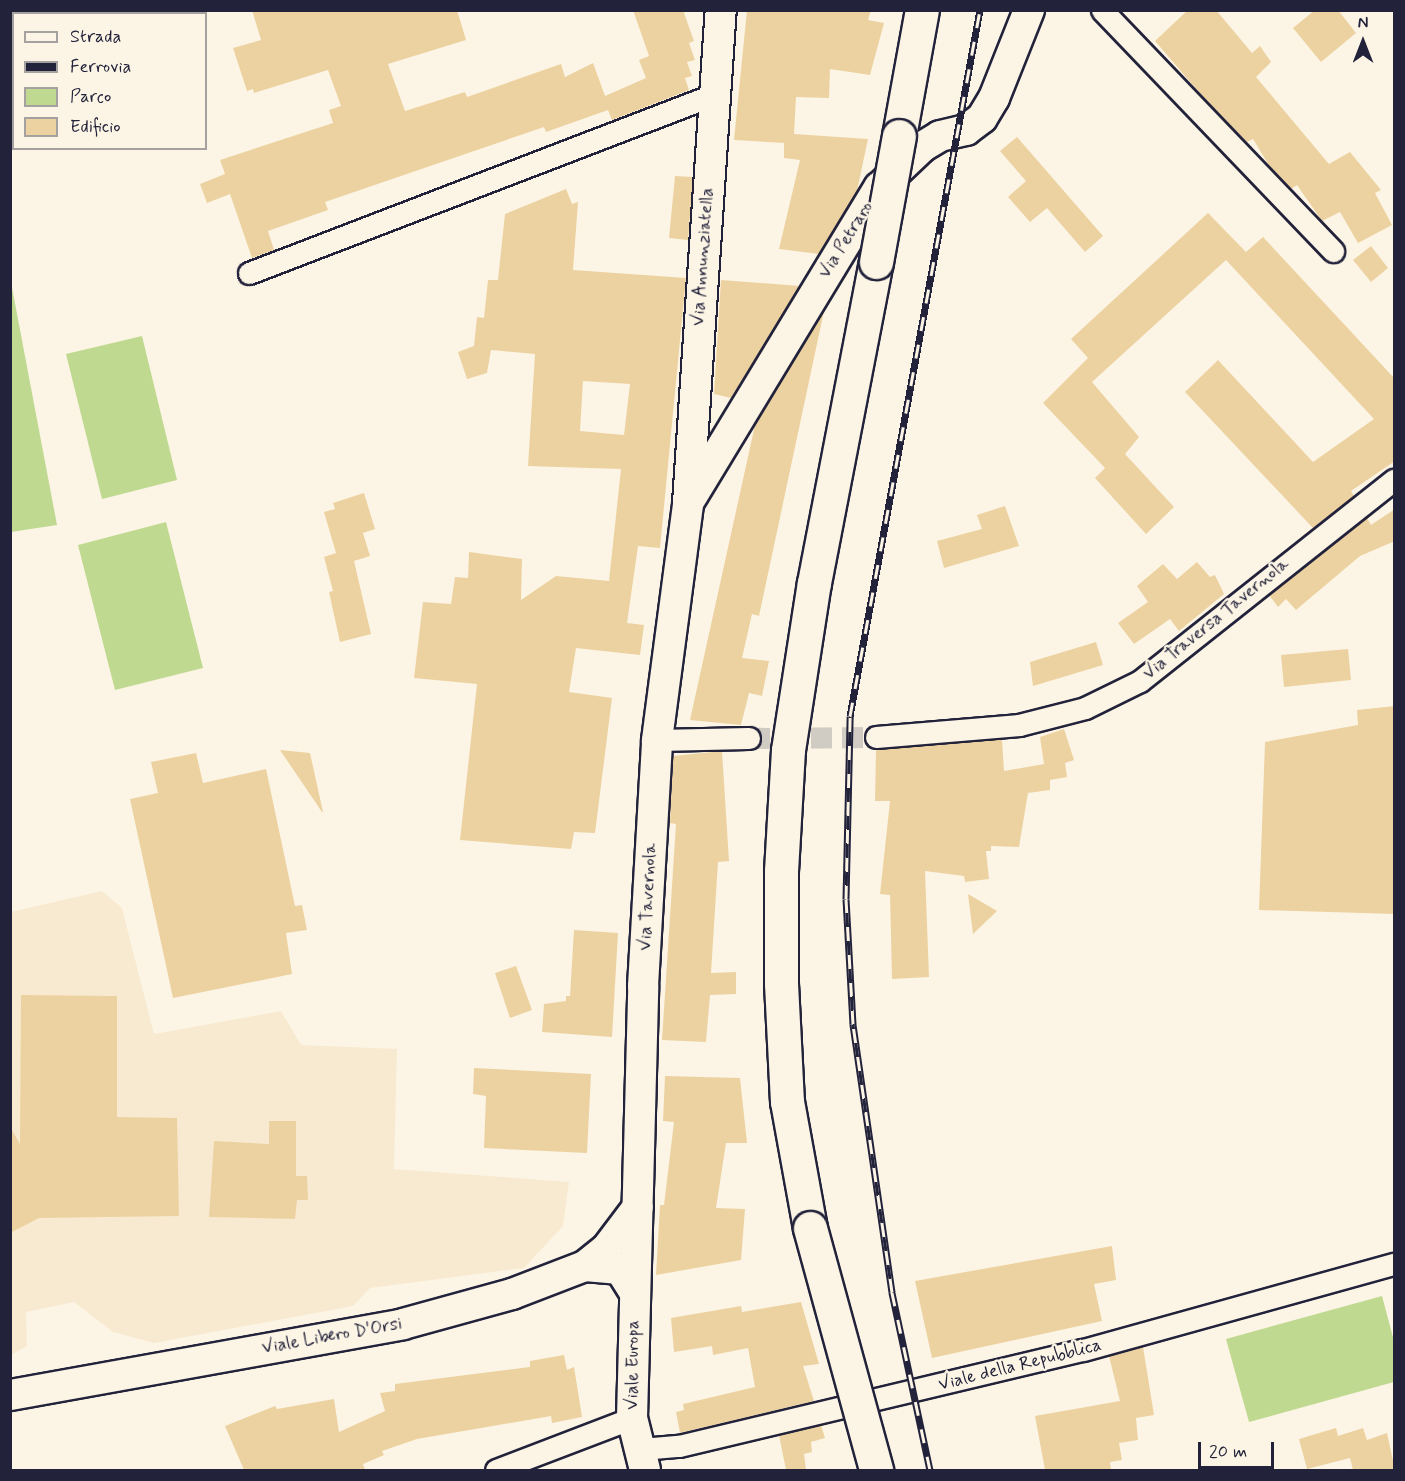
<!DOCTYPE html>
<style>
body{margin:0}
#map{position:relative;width:1405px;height:1481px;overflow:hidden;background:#fcf5e5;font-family:Mynerve,sans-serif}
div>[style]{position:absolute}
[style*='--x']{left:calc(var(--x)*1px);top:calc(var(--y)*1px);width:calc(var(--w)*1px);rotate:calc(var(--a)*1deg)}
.built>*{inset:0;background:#f8ead1}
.green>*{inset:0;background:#c0d990}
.building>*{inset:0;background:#edd2a1}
.street-tunnel>*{height:21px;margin-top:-10.5px;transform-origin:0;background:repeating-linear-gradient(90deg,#d0cbc3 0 21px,transparent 0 31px)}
.roads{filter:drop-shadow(2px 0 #22223b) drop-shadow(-2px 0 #22223b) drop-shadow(0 2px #22223b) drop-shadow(0 -2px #22223b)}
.street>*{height:21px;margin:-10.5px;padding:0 10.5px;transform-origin:10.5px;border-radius:10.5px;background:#fcf5e5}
.secondary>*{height:30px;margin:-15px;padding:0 15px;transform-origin:15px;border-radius:15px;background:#fcf5e5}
.highway>*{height:33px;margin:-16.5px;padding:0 16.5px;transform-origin:16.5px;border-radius:16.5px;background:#fcf5e5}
.rail>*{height:7px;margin-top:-3.5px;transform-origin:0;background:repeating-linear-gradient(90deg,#fcf5e5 0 14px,#22223b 0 28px);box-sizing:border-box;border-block:2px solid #22223b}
.bridges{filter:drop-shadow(2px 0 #22223b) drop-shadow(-2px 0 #22223b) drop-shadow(0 2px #22223b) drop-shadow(0 -2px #22223b)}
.highway-bridge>*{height:33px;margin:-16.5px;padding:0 16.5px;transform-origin:16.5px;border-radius:16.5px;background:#fcf5e5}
span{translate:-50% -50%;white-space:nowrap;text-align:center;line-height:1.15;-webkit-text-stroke:4.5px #fcf5e5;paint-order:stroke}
.street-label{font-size:18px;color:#22223b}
.frame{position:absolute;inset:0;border:12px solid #22223b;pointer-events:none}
.legend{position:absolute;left:12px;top:12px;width:195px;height:138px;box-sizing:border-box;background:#fcf5e5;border:2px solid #a5a1a1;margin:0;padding:8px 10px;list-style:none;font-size:18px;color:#22223b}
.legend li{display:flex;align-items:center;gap:12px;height:30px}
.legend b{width:30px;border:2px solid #a5a1a1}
.north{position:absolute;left:1333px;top:12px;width:60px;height:60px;-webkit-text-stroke:4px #fcf5e5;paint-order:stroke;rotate:0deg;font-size:16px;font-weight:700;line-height:24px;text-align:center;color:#22223b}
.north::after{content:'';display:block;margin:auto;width:21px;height:27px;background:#22223b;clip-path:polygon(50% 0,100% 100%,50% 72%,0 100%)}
.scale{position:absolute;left:1198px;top:1442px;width:76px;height:27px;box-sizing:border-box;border:3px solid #22223b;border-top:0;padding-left:8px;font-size:18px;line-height:21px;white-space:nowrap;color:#22223b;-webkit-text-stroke:4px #fcf5e5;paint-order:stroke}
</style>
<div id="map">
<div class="built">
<div style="clip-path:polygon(102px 891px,122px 908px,154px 1034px,281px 1011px,301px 1045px,397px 1049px,394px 1169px,569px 1182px,563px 1226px,524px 1268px,370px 1288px,353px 1306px,154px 1343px,113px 1332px,74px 1302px,26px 1312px,27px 1346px,11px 1355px,11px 912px)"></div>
</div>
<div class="green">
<div style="clip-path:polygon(10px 277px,57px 525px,11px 532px,10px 532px)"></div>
<div style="clip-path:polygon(142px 336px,177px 480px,102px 499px,66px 354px)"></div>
<div style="clip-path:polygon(166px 522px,203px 668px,115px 690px,78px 545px)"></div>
<div style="clip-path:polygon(1382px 1296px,1394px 1341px,1394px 1382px,1249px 1422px,1226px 1339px)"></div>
</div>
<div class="building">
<div style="clip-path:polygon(252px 10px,457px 10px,466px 40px,388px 64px,405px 111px,465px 92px,467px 97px,561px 64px,565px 77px,593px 63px,605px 96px,646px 78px,639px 60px,649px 56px,633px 10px,683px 10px,694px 41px,689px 43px,695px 60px,687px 62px,692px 76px,685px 78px,689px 90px,612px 120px,608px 110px,546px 132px,544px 127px,325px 202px,328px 210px,268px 231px,274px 250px,252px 258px,230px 194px,207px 203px,200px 184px,225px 174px,220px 160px,333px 123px,329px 110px,341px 106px,328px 70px,254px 93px,253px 89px,247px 91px,233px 48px,261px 40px)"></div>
<div style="clip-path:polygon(747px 10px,871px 10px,868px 20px,884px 23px,870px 75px,830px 69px,829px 98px,796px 97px,794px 134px,868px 139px,857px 191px,819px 254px,779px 249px,800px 160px,784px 158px,784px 143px,734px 140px)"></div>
<div style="clip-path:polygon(1188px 10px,1216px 10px,1252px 53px,1260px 46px,1271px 62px,1256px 77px,1329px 164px,1350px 152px,1381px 190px,1375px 193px,1392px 225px,1358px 243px,1340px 212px,1322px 221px,1297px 185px,1291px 189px,1270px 167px,1253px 139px,1247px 142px,1210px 105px,1155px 41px)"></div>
<div style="clip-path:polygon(1315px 10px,1338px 10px,1356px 33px,1321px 62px,1293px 28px)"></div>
<div style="clip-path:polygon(1017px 137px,1103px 236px,1085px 252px,1047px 208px,1030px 222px,1008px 197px,1026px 181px,1000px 151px)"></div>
<div style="clip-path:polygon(675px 176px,693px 177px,688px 240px,669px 238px)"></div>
<div style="clip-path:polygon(evenodd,566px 189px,572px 204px,578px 202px,573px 270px,686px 278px,660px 548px,638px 546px,627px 623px,644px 625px,640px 655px,576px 648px,569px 692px,612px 698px,595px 833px,574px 832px,571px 849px,460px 840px,477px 684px,414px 678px,423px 602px,451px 604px,455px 577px,468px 578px,469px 552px,522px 559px,521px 600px,556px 576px,609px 581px,621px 469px,528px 466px,535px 354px,491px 350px,487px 373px,467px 379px,458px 352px,474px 346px,477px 317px,484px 318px,488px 280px,498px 280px,505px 214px,566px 189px,583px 381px,630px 384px,624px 435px,580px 431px,583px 381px)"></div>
<div style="clip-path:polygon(1208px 213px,1246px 252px,1263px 237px,1395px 379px,1395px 461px,1351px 491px,1354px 496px,1313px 528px,1185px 392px,1218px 360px,1313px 462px,1374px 419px,1226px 260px,1092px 382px,1139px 437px,1125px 454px,1174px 507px,1146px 534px,1095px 478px,1105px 468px,1043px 403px,1088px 358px,1071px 339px)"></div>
<div style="clip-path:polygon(1371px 246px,1388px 268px,1371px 282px,1353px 260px)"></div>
<div style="clip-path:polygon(721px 280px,800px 286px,731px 398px,714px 394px)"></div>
<div style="clip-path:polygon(824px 311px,759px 616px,752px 614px,742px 658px,769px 661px,762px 696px,749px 693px,741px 725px,690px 720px,755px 425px)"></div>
<div style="clip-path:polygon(364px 493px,375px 529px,363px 533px,370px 556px,354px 561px,371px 634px,340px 642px,329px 592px,333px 591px,324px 557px,336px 553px,324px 512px,335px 509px,333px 503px)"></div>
<div style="clip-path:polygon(1005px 506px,1019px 546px,944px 568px,937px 541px,982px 529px,977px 515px)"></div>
<div style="clip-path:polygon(1395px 509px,1395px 541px,1360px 556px,1296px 610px,1286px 599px,1278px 607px,1269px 595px,1367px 518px,1371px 525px)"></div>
<div style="clip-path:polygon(1197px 562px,1210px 577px,1215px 575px,1224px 594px,1179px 631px,1170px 619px,1134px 644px,1118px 623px,1148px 602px,1137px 586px,1163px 564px,1177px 579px)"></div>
<div style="clip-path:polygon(1096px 642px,1103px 665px,1033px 686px,1030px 662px)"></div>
<div style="clip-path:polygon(1348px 649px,1351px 680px,1284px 687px,1281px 655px)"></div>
<div style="clip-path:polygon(1395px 706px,1395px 914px,1259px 910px,1265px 742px,1358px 725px,1357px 710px)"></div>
<div style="clip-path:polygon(1064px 729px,1074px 760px,1065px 763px,1067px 777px,1050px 780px,1050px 790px,1028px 793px,1019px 847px,991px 846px,991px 851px,986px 851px,989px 879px,965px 882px,964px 876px,925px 871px,929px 977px,892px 979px,890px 895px,880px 894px,890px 801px,875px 801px,876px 750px,1002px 739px,1004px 771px,1044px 764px,1040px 737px)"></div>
<div style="clip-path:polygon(280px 750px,310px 753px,323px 812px,322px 812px)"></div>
<div style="clip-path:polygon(722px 751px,729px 861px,718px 862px,711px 973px,736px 972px,736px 994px,710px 995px,706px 1042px,662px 1040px,676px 824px,670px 823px,673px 756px)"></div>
<div style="clip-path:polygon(196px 753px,203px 783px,266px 769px,295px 906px,302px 905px,307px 930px,286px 933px,292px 974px,173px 998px,130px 799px,158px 793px,151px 762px)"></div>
<div style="clip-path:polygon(968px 894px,997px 911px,973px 934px)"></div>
<div style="clip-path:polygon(574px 930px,618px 933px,612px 1037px,542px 1032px,544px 1004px,566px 1001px,566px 996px,570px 996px)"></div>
<div style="clip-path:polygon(516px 966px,532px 1010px,510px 1018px,495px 973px)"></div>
<div style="clip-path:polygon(21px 995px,117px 996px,117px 1117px,177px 1118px,179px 1216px,39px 1218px,10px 1233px,10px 1127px,20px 1144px)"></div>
<div style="clip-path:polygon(474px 1068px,591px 1074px,587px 1153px,484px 1148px,486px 1096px,473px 1094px)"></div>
<div style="clip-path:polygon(665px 1076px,740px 1078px,747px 1143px,726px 1143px,716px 1208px,745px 1209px,741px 1260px,656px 1275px,660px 1205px,664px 1205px,674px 1122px,663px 1121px)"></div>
<div style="clip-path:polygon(269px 1121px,296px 1121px,296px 1176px,307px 1176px,308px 1200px,297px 1200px,295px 1219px,209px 1217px,214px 1141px,269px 1144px)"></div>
<div style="clip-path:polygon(1112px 1246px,1116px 1280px,1094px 1284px,1102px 1321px,932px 1358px,915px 1281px)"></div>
<div style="clip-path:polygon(801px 1302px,819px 1364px,803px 1366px,814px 1401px,680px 1433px,676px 1412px,684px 1410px,683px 1404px,755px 1387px,748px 1348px,713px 1355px,712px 1346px,674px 1352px,671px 1318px,741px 1306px,742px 1312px)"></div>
<div style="clip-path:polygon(1143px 1347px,1154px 1415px,1136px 1418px,1138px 1440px,1119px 1443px,1122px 1460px,1110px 1462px,1111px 1470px,1045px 1470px,1035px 1416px,1120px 1401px,1109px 1356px)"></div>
<div style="clip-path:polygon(564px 1355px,567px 1370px,574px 1367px,582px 1417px,552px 1423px,551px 1416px,417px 1439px,382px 1451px,384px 1455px,363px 1464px,365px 1470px,244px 1470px,225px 1426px,275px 1406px,277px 1409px,334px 1399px,339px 1432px,385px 1411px,380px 1393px,395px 1391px,395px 1384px,530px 1367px,530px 1361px)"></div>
<div style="clip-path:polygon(821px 1425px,825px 1438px,811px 1442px,812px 1452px,804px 1454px,806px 1470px,786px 1470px,779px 1435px)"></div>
<div style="clip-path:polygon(1336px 1428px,1338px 1436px,1363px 1428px,1367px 1440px,1387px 1433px,1395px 1470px,1353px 1470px,1350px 1458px,1307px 1469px,1299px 1439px)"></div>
</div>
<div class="street-tunnel">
<div style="--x:749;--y:738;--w:127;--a:-0.5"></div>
</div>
<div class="roads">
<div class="street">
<div style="--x:1102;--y:10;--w:334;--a:46.2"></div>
<div style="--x:249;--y:273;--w:497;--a:-21"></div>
<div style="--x:876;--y:737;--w:144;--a:-4.8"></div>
<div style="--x:1019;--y:725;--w:68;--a:-14.4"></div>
<div style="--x:1085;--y:708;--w:61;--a:-26.1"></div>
<div style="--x:1140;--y:681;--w:324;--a:-38.4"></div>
<div style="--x:657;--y:740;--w:92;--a:-1.2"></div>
<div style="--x:641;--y:1449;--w:38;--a:-5"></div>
<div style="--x:679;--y:1446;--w:415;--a:-13.4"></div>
<div style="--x:1083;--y:1350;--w:323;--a:-15.5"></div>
<div style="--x:496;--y:1470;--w:146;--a:-20.9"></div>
</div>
<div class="secondary">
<div style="--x:691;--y:498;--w:363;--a:-58.8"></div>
<div style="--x:879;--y:188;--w:59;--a:-43.6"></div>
<div style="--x:922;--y:147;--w:21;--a:-31"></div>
<div style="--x:940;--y:136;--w:27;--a:-13"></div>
<div style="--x:966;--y:130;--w:20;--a:-37"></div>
<div style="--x:982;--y:118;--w:23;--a:-59"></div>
<div style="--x:994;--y:98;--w:95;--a:-68.3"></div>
<div style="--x:585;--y:1266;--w:28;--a:-39"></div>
<div style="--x:607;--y:1248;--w:51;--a:-52.9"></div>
<div style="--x:10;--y:1395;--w:399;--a:-10.2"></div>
<div style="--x:403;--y:1324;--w:113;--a:-15.4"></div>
<div style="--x:512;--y:1294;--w:78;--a:-21"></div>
<div style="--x:585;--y:1266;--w:35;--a:5"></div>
<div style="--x:620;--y:1269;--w:28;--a:58"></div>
<div style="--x:645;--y:1470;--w:54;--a:-104"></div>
<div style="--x:632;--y:1418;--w:432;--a:-88.5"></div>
<div style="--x:643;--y:986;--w:246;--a:-86.7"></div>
<div style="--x:657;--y:740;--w:239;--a:-82.5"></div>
<div style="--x:688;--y:503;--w:494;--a:-86.2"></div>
</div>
<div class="highway">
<div style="--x:899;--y:136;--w:128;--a:-79.7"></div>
<div style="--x:810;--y:1228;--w:128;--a:-100.3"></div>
<div style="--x:787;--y:1102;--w:119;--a:-92.9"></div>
<div style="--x:781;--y:983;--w:112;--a:-90"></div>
<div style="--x:781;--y:871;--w:121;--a:-86.7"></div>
<div style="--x:788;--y:750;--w:169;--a:-81.2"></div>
<div style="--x:814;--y:583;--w:327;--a:-79.1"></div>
</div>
</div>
<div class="rail">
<div style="--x:930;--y:1470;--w:182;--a:-102.1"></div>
<div style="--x:892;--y:1292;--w:271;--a:-98.3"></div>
<div style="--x:853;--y:1024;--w:125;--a:-93.2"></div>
<div style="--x:846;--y:899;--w:183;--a:-88.7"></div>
<div style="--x:850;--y:716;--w:718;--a:-79.57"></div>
</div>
<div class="bridges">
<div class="highway-bridge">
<div style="--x:876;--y:262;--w:128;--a:-79.7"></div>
<div style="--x:810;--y:1228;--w:251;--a:74.7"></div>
</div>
</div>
<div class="street-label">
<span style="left:846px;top:240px;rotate:-58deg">Via Petraro</span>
<span style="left:703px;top:257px;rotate:-86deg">Via Annunziatella</span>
<span style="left:1216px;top:619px;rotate:-39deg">Via Traversa Tavernola</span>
<span style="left:648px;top:897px;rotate:-87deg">Via Tavernola</span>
<span style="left:332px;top:1336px;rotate:-10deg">Viale Libero D'Orsi</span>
<span style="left:633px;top:1365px;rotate:-89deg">Viale Europa</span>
<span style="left:1020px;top:1365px;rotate:-14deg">Viale della Repubblica</span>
</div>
<div class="frame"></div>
<ul class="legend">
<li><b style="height:8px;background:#fcf5e5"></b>Strada</li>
<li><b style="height:8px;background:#22223b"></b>Ferrovia</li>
<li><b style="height:16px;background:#c0d990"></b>Parco</li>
<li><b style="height:16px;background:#edd2a1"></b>Edificio</li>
</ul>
<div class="north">N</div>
<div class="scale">20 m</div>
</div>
